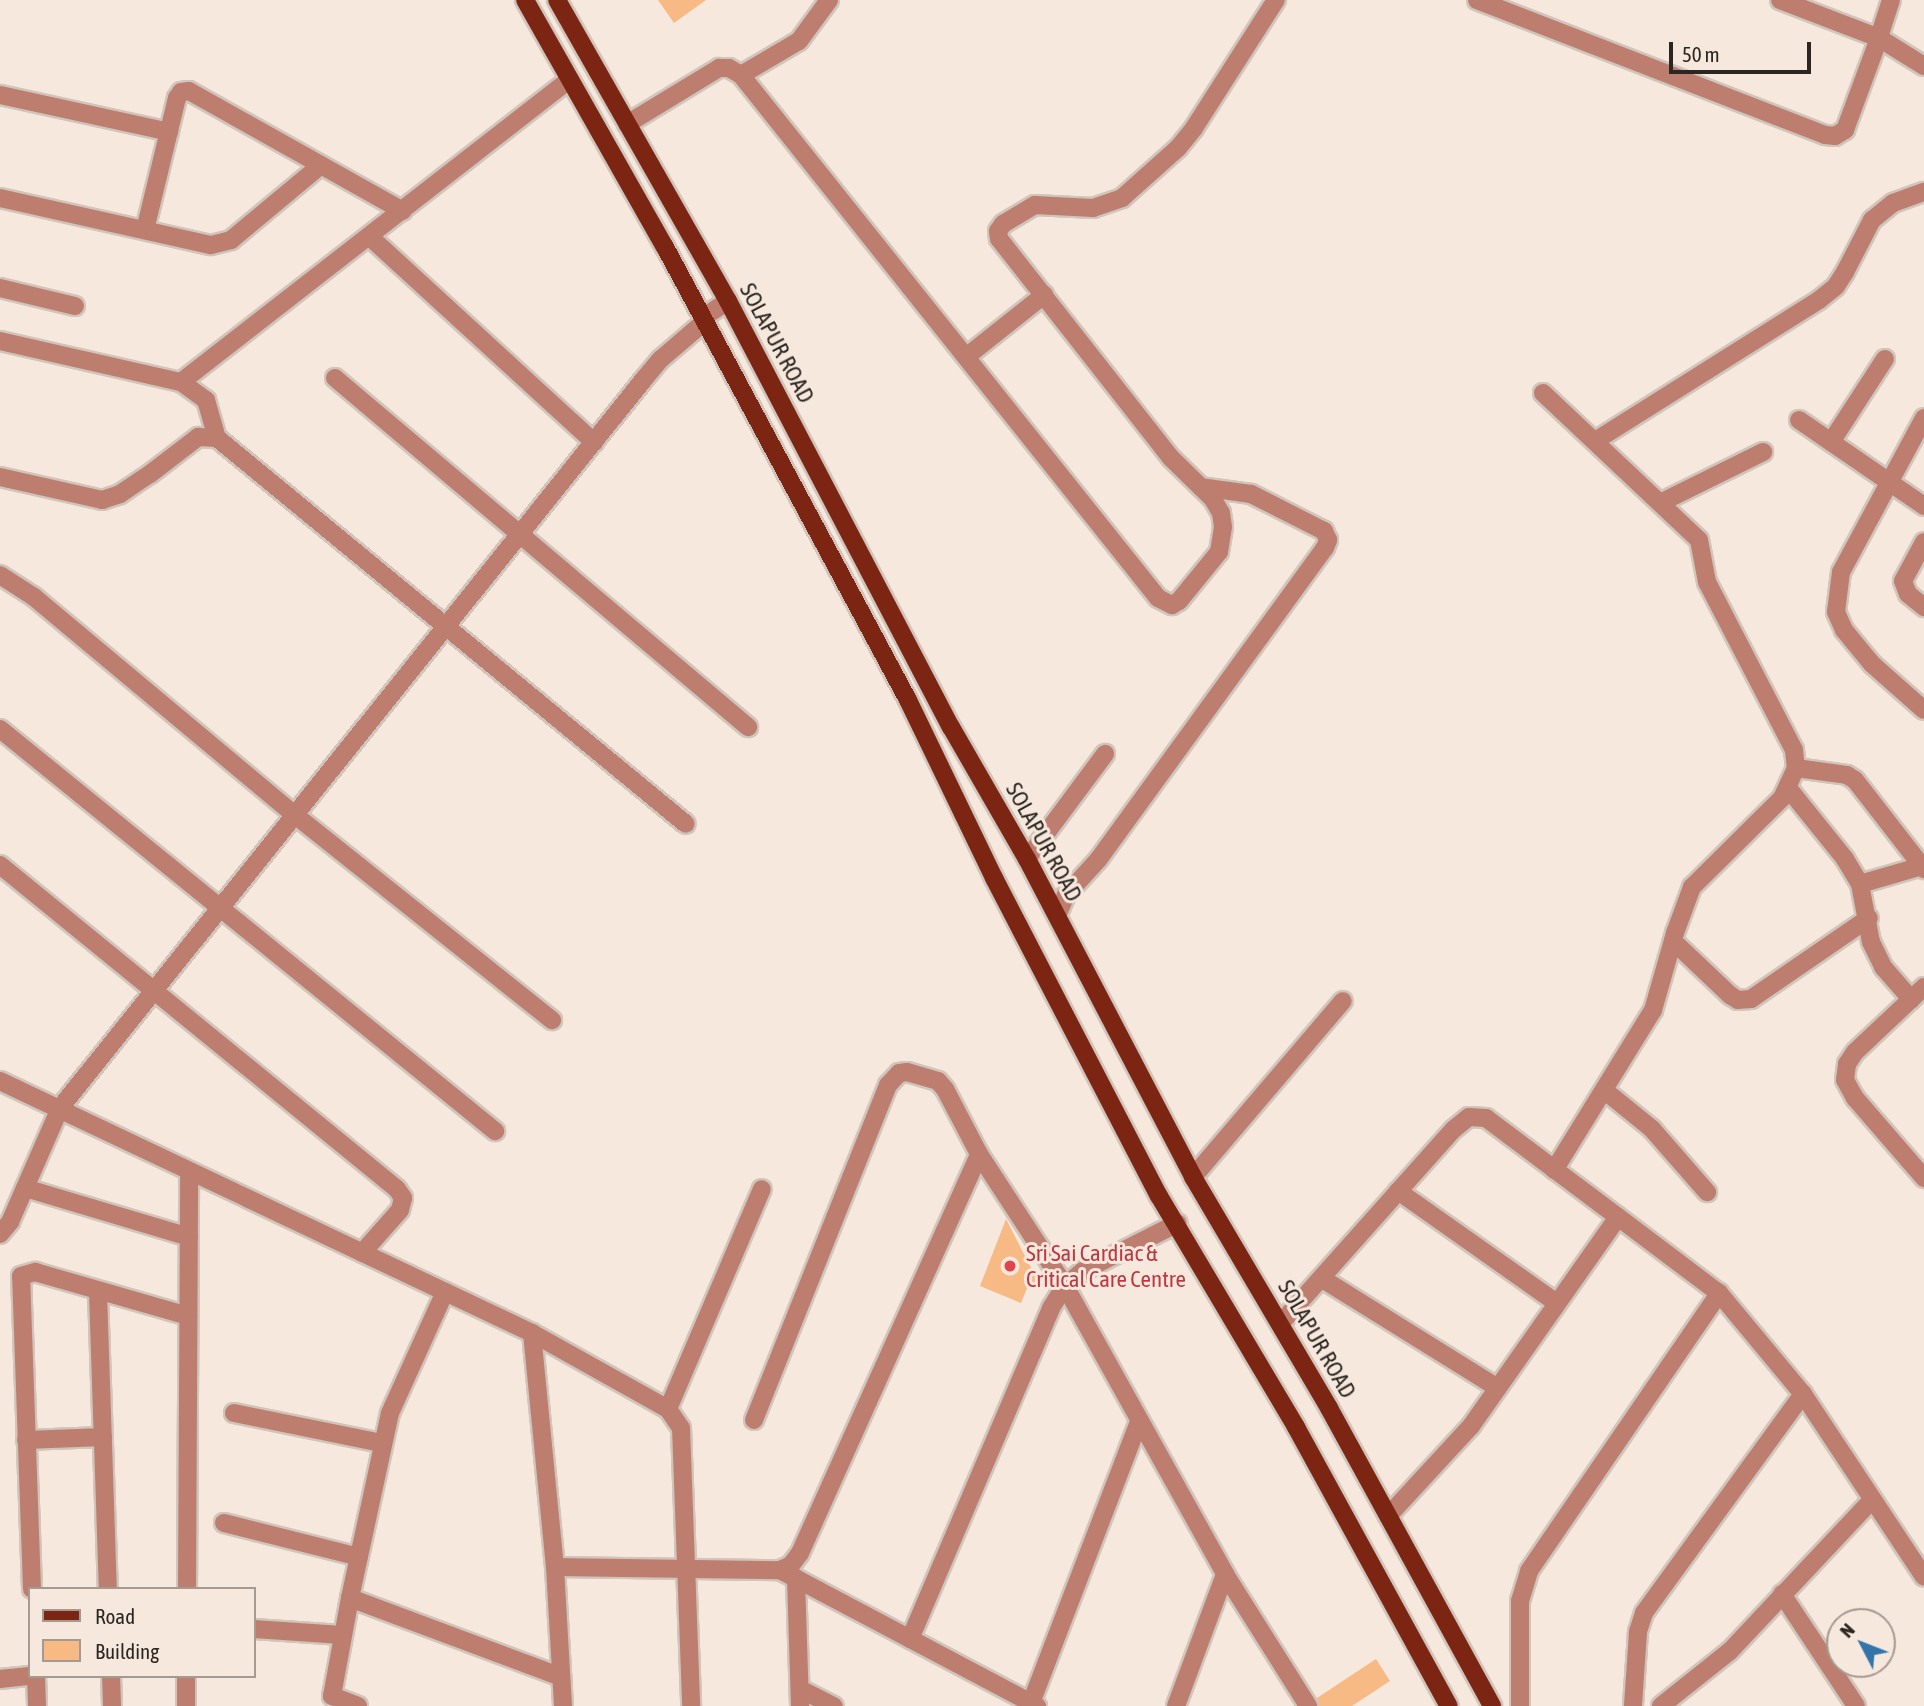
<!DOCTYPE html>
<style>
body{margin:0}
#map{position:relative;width:1924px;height:1706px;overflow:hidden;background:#f6e8dd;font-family:"Asap Condensed",sans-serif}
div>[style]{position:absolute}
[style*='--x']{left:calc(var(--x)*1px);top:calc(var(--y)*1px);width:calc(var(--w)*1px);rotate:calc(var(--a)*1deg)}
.building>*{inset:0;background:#f8ba85}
.roads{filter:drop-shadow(2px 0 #d1c5bb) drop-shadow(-2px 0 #d1c5bb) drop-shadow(0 2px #d1c5bb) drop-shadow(0 -2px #d1c5bb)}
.minor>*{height:18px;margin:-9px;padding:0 9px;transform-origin:9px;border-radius:9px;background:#bd7e6f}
.major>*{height:18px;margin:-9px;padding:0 9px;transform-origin:9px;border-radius:9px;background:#7d2513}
.dots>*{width:19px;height:19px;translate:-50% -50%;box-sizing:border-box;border:4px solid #f6e8dd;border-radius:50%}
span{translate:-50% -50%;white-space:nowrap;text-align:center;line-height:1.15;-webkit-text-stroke:6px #f6e8dd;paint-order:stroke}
.street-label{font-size:23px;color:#2b2622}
.health-label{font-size:23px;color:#be3a42}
.left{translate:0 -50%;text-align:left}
.legend{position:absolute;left:28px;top:1587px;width:228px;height:91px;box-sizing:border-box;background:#f6e8dd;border:2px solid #a59a92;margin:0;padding:9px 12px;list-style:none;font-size:21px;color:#2b2622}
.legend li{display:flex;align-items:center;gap:14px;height:35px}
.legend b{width:35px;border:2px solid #a59a92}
.north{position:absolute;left:1826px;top:1608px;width:70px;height:70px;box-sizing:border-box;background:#f6e8dd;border:2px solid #a59a92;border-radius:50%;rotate:312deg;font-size:19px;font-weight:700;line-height:28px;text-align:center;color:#2b2622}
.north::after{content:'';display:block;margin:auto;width:24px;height:32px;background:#3375ab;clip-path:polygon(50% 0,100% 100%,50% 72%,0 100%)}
.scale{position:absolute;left:1669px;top:42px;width:142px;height:32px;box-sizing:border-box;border:4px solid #2b2622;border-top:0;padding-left:9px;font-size:21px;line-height:24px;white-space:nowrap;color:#2b2622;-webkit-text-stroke:5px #f6e8dd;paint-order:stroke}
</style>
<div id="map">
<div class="building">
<div style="clip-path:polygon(658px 0,706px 0,674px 23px)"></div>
<div style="clip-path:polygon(1006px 1219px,1041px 1287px,1028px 1286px,1021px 1303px,980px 1286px)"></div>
<div style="clip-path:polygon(1376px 1659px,1390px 1681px,1352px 1706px,1319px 1706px,1317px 1698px)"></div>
</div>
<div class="roads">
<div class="minor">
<div style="--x:1477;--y:0;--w:373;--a:21.2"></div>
<div style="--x:1825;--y:135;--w:10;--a:6"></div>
<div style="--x:1835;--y:136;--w:12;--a:-31"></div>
<div style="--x:1845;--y:130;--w:98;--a:-69.7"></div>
<div style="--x:1879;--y:38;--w:106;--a:-159"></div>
<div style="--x:1891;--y:0;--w:40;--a:108"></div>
<div style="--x:1879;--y:38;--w:53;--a:31.9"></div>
<div style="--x:741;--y:75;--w:67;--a:-30.4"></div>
<div style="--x:799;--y:41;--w:51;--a:-53.8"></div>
<div style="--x:0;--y:95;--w:173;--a:12.3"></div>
<div style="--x:627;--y:124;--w:108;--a:-31.3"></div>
<div style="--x:719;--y:68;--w:10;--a:0"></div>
<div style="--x:729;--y:68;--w:14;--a:30"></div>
<div style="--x:741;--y:75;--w:669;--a:51.43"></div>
<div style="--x:1158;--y:598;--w:16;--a:27"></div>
<div style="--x:1172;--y:605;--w:8;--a:-30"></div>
<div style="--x:1179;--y:601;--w:63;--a:-50.8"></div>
<div style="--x:1219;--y:552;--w:25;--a:-81"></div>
<div style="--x:1223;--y:527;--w:14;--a:-98"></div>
<div style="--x:1221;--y:513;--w:16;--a:-120"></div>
<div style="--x:1213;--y:499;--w:59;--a:-135.7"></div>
<div style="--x:1171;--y:458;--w:278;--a:-128.1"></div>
<div style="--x:999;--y:239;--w:8;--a:-97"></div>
<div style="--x:998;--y:231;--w:9;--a:-54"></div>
<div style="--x:1003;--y:224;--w:37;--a:-31"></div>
<div style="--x:1035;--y:205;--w:58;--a:3"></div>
<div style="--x:1093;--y:208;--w:31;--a:-19"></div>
<div style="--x:1122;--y:198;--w:75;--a:-41.8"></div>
<div style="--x:1178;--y:148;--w:26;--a:-51"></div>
<div style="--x:1194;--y:128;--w:152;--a:-57.4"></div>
<div style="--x:0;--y:198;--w:216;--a:12.6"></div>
<div style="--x:211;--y:245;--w:21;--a:-14"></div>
<div style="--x:231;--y:240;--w:117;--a:-39.8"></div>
<div style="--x:145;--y:230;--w:136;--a:-76.4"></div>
<div style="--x:177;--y:98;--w:7;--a:-56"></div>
<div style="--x:181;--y:92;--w:8;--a:-7"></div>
<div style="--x:189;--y:91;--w:245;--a:29.3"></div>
<div style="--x:370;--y:237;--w:304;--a:42.5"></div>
<div style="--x:0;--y:288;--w:77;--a:13.5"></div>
<div style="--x:0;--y:341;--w:186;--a:12.8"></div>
<div style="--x:181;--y:382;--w:31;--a:36"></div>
<div style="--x:206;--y:400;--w:40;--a:74"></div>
<div style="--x:966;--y:357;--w:100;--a:-38.5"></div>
<div style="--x:335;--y:378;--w:541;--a:40.2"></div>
<div style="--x:181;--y:382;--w:492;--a:-37.9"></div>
<div style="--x:1543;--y:393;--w:214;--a:43.3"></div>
<div style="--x:1699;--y:540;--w:43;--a:79.2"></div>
<div style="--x:1707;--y:582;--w:189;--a:62.6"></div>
<div style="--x:1794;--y:750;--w:18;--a:84"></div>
<div style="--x:1796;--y:768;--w:33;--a:115"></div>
<div style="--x:1782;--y:798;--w:127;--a:135.3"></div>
<div style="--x:1692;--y:887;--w:49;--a:110.3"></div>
<div style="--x:1675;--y:933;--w:80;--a:105.9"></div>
<div style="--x:1653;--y:1010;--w:188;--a:121.7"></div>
<div style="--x:1924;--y:418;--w:175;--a:118.3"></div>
<div style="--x:1841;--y:572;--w:40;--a:97.1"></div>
<div style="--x:1836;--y:612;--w:20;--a:66"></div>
<div style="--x:1844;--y:630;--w:44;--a:50.5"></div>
<div style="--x:1872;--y:664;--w:69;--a:41.5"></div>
<div style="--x:1799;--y:420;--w:152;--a:34.5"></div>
<div style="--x:1595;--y:441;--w:265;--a:-32.2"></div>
<div style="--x:1819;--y:300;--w:22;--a:-39"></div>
<div style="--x:1836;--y:286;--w:17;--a:-57"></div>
<div style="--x:1845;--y:272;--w:59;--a:-62.6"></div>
<div style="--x:1872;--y:220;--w:27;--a:-39"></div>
<div style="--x:1893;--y:203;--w:33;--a:-20"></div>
<div style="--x:1831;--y:442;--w:99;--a:-57"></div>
<div style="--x:0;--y:477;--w:105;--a:12.7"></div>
<div style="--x:102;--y:500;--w:19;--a:-18"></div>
<div style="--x:120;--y:494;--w:36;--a:-34"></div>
<div style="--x:150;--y:474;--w:61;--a:-37.6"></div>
<div style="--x:198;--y:437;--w:19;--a:3"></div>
<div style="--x:217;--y:438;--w:607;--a:39.46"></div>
<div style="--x:1662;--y:502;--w:113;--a:-26.3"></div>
<div style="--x:1924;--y:542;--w:44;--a:118.3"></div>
<div style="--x:1903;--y:581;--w:14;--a:69"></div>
<div style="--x:1908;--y:594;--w:21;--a:39"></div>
<div style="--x:0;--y:575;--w:40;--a:32.9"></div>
<div style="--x:34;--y:597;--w:340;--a:39.9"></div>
<div style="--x:295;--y:815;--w:329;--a:38.6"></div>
<div style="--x:0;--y:729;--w:638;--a:39.08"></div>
<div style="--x:1796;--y:768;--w:51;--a:7.8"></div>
<div style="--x:1847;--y:775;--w:9;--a:32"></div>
<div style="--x:1855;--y:780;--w:113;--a:52.2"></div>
<div style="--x:1788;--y:788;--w:91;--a:51.2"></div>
<div style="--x:1845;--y:859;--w:29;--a:59"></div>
<div style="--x:1860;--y:884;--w:59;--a:79.3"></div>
<div style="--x:1871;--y:942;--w:28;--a:64"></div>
<div style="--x:1883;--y:967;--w:43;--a:48.8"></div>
<div style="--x:1027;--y:859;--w:131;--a:-53.4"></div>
<div style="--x:0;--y:865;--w:512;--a:39.22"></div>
<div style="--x:397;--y:1189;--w:11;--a:56"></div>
<div style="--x:403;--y:1198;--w:12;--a:104"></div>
<div style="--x:400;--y:1210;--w:57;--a:131.5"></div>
<div style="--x:1860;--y:884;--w:65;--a:-16.2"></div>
<div style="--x:1057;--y:916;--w:23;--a:-67"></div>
<div style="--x:1066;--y:895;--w:47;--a:-47.6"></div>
<div style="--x:1098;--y:860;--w:386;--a:-54"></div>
<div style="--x:1325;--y:548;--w:9;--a:-69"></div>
<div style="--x:1328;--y:540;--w:10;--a:-114"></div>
<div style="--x:1324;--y:531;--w:82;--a:-153.1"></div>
<div style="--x:1251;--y:494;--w:50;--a:-172"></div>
<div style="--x:1673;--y:941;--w:79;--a:43.5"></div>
<div style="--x:1730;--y:995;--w:9;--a:32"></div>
<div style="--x:1738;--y:1000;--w:13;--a:-4"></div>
<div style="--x:1751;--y:999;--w:143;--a:-34.5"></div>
<div style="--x:1924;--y:987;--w:95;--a:136.7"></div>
<div style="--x:1855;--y:1052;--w:14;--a:124"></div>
<div style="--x:1847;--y:1064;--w:16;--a:97"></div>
<div style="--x:1845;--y:1080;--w:21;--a:61"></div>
<div style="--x:1855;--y:1098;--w:106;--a:49.2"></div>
<div style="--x:0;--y:1081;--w:589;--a:25.35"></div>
<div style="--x:532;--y:1333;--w:156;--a:29.2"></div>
<div style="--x:668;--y:1409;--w:23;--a:56"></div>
<div style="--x:681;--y:1428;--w:278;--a:87.9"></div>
<div style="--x:1604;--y:1090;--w:62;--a:39.1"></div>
<div style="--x:1652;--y:1129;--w:84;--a:48.9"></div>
<div style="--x:1193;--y:1177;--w:231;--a:-49.6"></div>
<div style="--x:25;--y:1188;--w:171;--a:16.6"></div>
<div style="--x:1398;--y:1191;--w:194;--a:35.2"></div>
<div style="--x:1618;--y:1217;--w:126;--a:37"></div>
<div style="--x:0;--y:1234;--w:16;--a:-50"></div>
<div style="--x:10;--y:1222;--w:124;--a:-66.3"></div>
<div style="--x:60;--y:1108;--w:934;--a:-51.3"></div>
<div style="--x:644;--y:379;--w:26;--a:-50"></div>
<div style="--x:661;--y:359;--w:57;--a:-40.7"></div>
<div style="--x:704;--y:322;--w:4;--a:-117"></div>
<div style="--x:702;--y:318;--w:31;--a:-33"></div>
<div style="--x:1321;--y:1278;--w:208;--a:31.9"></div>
<div style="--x:98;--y:1293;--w:296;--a:88.1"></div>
<div style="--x:1280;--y:1324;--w:261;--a:-48.3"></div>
<div style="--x:1454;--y:1129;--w:19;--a:-39"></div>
<div style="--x:1469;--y:1117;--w:17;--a:3"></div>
<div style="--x:1486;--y:1118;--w:165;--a:36.9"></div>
<div style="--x:1618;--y:1217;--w:256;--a:125.1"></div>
<div style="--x:1471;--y:1426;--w:122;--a:132.7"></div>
<div style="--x:532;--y:1333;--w:235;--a:84.4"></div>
<div style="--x:1803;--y:1394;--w:219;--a:56.5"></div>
<div style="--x:668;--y:1409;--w:239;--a:-66.9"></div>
<div style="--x:234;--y:1413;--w:151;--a:11.5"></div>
<div style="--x:754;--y:1420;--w:361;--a:-68.2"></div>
<div style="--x:888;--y:1085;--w:16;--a:-47"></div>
<div style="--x:899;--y:1073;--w:8;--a:-7"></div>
<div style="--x:907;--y:1072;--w:32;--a:16"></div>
<div style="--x:938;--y:1081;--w:11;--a:49"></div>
<div style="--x:945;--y:1089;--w:73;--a:62.4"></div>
<div style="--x:979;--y:1154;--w:158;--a:56.9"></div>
<div style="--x:1065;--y:1286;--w:329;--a:60.9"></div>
<div style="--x:1225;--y:1574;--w:156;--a:57.8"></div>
<div style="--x:26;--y:1440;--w:77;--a:-2.2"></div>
<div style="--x:224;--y:1523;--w:139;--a:14.1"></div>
<div style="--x:780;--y:1570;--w:291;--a:27.9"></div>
<div style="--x:796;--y:1578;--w:128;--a:88.2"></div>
<div style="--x:32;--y:1589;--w:313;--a:-92"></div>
<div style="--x:21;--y:1276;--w:15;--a:-16"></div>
<div style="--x:35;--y:1272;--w:159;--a:16"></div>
<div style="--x:187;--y:1589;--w:417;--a:-89.7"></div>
<div style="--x:1782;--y:1594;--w:134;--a:56.5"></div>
<div style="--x:350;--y:1598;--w:189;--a:-77.8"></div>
<div style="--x:390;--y:1413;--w:133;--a:-65.6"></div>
<div style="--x:254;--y:1629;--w:88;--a:3.9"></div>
<div style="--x:910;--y:1639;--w:360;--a:-66.9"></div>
<div style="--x:1051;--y:1308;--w:26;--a:-58"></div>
<div style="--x:1065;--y:1286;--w:23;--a:-40"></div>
<div style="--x:1083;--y:1271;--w:106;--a:-26.8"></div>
<div style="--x:36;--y:1676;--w:30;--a:88"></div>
<div style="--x:111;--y:1676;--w:30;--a:88"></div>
<div style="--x:0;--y:1679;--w:30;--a:-6"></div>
<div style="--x:800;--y:1689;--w:38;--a:27"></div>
<div style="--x:1031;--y:1703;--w:302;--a:-69"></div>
<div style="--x:186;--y:1706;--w:30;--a:-90"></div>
<div style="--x:358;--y:1706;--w:28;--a:-159"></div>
<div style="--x:332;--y:1696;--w:100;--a:-79.6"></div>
<div style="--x:350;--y:1598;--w:225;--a:20.5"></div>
<div style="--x:563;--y:1706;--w:139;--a:-93.3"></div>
<div style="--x:555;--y:1567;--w:225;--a:0.8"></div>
<div style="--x:780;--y:1570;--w:12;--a:-24"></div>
<div style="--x:791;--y:1565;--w:15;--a:-53"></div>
<div style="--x:800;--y:1553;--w:437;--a:-65.8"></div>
<div style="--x:1176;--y:1706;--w:141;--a:-69.6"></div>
<div style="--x:1520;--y:1706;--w:105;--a:-90"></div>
<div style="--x:1520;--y:1601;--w:31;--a:-73"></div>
<div style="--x:1529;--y:1571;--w:337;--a:-55.6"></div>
<div style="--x:1719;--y:1293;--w:131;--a:50.3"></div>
<div style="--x:1803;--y:1394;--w:271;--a:126"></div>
<div style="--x:1644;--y:1613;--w:20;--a:108"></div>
<div style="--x:1638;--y:1632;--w:74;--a:93.9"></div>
<div style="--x:1661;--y:1706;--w:88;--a:-38.6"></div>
<div style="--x:1730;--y:1651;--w:207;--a:-46.8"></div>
</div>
<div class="major">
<div style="--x:525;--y:0;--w:284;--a:60.5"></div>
<div style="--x:665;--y:247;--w:514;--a:61.79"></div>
<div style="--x:908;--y:700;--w:198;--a:64.2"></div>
<div style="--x:994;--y:878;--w:358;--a:62.6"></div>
<div style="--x:1159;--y:1196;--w:269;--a:59.3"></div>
<div style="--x:1296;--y:1427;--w:318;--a:61.3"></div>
<div style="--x:557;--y:0;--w:346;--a:60.4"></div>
<div style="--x:728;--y:301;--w:481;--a:62.4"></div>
<div style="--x:951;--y:727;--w:152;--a:60.1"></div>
<div style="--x:1027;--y:859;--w:359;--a:62.4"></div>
<div style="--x:1193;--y:1177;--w:268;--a:59.5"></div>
<div style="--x:1329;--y:1408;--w:340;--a:61.3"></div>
</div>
</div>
<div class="dots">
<div style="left:1010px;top:1266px;background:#e0444e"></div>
</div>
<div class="street-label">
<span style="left:777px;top:343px;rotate:62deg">SOLAPUR ROAD</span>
<span style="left:1044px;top:842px;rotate:61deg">SOLAPUR ROAD</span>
<span style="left:1317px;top:1339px;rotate:60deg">SOLAPUR ROAD</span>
</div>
<div class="health-label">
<span class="left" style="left:1026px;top:1266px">Sri Sai Cardiac &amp;<br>Critical Care Centre</span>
</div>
<ul class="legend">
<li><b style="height:9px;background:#7d2513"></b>Road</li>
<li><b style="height:19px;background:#f8ba85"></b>Building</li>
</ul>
<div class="north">N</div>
<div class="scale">50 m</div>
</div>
